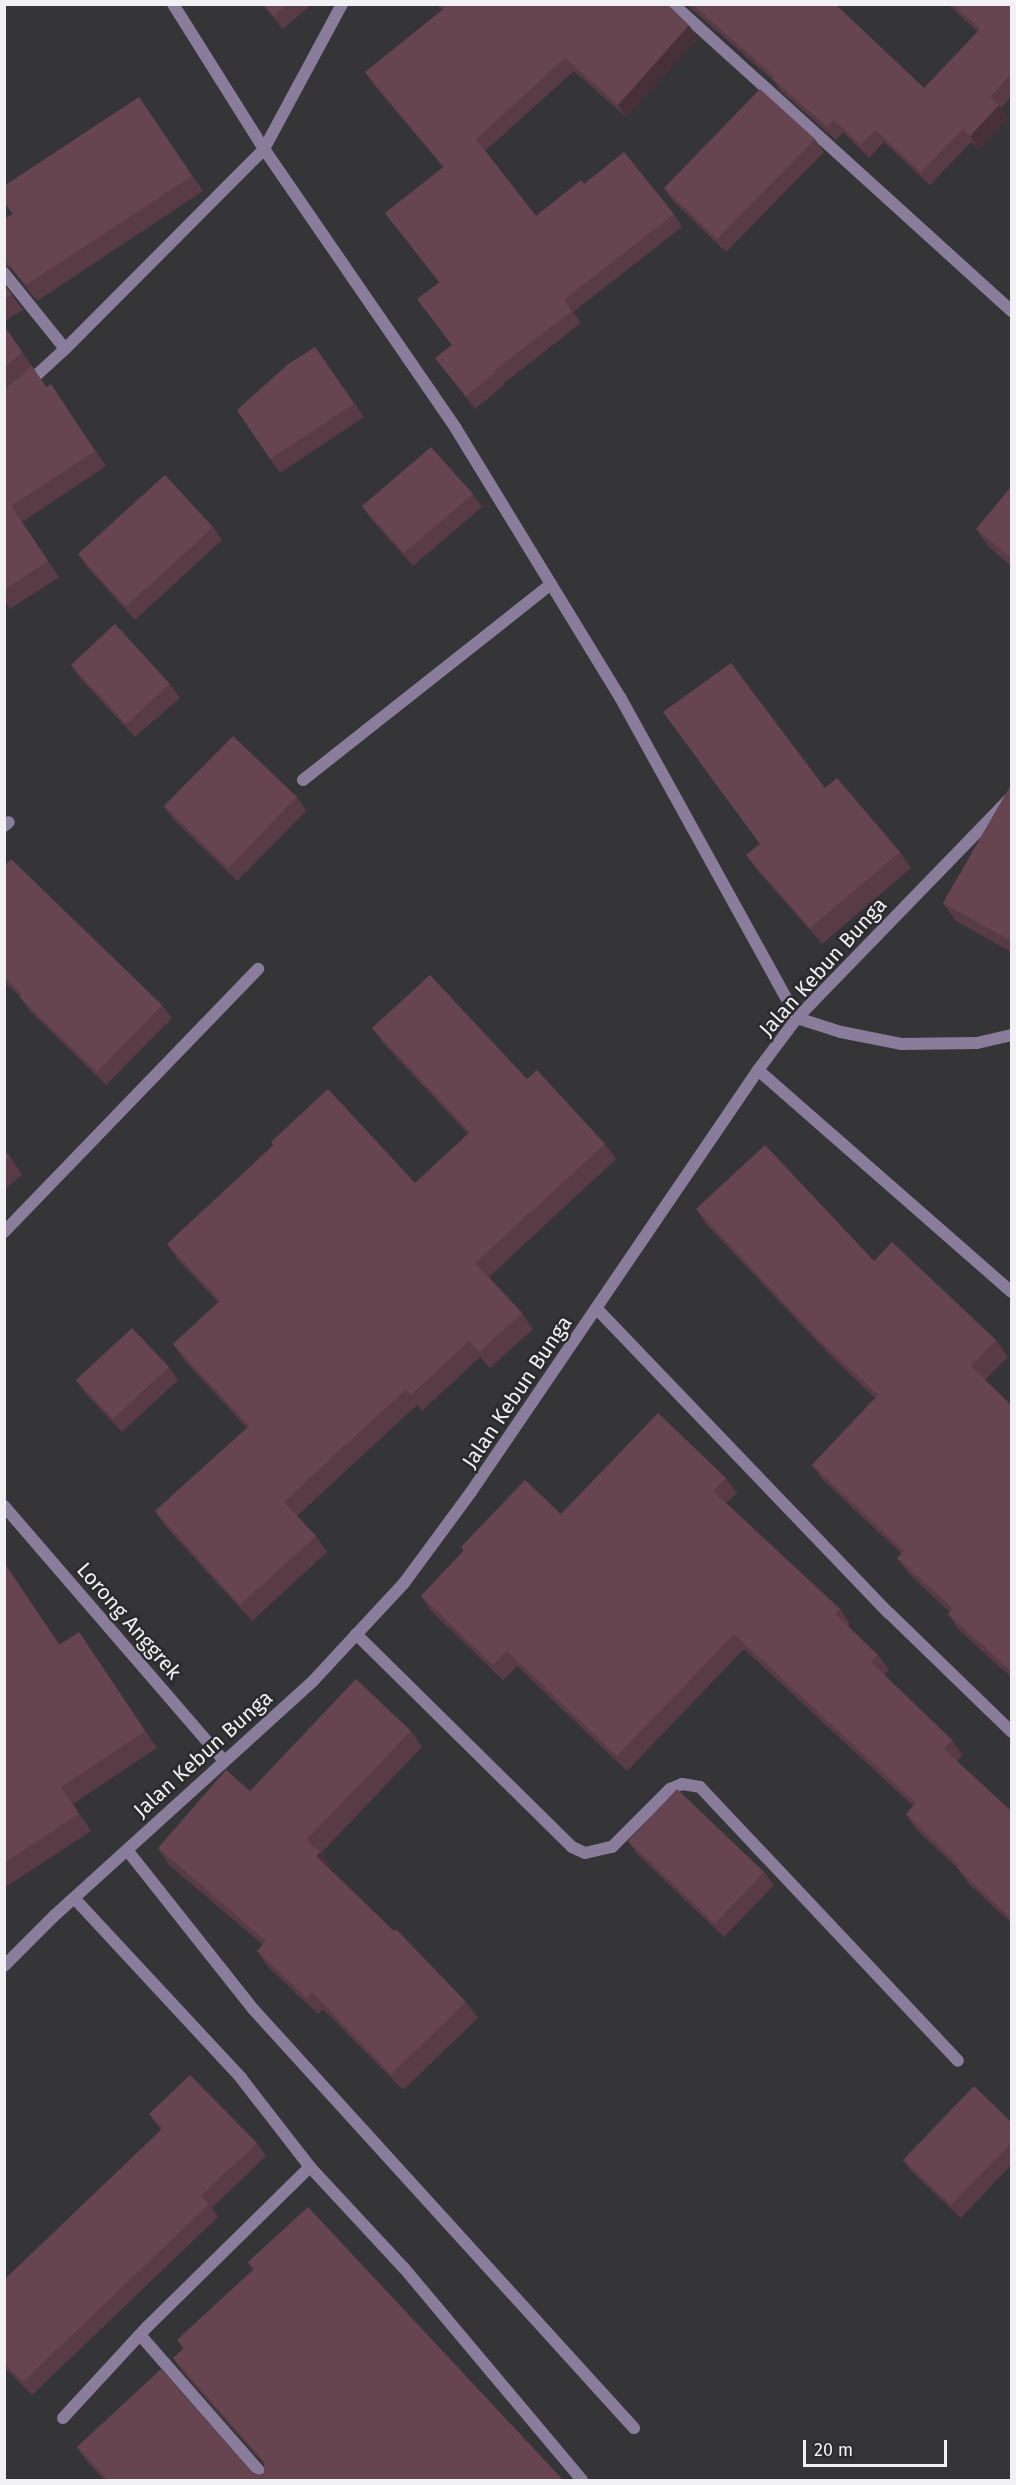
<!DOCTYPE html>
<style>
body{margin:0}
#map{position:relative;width:1016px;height:2485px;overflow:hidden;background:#353538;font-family:"Fira Sans",sans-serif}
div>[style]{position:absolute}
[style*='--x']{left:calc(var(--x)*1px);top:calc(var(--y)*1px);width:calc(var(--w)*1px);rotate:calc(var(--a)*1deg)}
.street>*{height:12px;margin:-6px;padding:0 6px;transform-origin:6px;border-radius:6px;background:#8a7d9c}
.wall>*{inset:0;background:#583b45}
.shaded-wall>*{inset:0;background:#473038}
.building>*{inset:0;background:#664550}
span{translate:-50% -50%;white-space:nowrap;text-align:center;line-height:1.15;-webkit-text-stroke:5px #2b2b2e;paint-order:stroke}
.street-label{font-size:21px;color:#f1f1f3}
.frame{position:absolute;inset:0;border:6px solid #f1f1f3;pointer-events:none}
.scale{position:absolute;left:803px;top:2440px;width:144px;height:27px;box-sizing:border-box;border:3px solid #f1f1f3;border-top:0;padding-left:8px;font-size:18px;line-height:21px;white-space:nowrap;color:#f1f1f3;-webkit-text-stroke:4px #2b2b2e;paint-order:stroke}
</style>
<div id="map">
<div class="street">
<div style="--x:173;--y:4;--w:171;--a:57.9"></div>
<div style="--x:264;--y:149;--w:337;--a:55.5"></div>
<div style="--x:455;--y:427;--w:316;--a:58.6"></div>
<div style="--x:620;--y:697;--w:367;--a:61.1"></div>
<div style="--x:797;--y:1018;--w:46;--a:17.7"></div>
<div style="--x:841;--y:1032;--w:61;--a:11.3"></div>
<div style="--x:901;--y:1044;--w:76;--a:-0.8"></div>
<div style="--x:977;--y:1043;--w:36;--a:-13"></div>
<div style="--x:673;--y:4;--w:457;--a:42.2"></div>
<div style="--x:4;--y:273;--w:97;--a:51.2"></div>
<div style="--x:65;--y:349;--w:282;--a:-45.1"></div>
<div style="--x:264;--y:149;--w:165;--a:-61.7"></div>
<div style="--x:4;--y:405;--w:83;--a:-42.6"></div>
<div style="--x:303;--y:780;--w:316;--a:-38.3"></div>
<div style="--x:4;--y:826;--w:6;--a:-39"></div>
<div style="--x:758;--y:1070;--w:337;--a:41.2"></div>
<div style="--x:4;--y:1232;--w:366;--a:-46"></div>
<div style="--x:597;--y:1309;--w:422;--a:46.2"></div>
<div style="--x:889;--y:1613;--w:171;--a:44.1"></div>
<div style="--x:4;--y:1506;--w:337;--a:49.2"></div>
<div style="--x:356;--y:1634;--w:303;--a:44.6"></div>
<div style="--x:572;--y:1847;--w:14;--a:25"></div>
<div style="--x:585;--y:1853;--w:28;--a:-13"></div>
<div style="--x:612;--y:1847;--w:82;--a:-45"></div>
<div style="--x:670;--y:1789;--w:13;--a:-23"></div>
<div style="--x:682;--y:1784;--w:18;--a:9"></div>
<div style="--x:700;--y:1787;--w:376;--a:46.7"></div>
<div style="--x:127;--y:1850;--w:204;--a:51.6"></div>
<div style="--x:254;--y:2010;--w:565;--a:47.73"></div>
<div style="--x:74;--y:1898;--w:246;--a:47.1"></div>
<div style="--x:241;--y:2078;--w:113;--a:52.2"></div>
<div style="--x:310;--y:2167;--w:138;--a:47.1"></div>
<div style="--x:404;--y:2268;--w:277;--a:50"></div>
<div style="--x:4;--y:1966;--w:71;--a:-45"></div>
<div style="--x:54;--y:1916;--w:350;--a:-42.2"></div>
<div style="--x:313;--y:1681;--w:134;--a:-47.1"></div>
<div style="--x:404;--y:1583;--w:113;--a:-53.6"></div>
<div style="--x:471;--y:1492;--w:510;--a:-55.78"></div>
<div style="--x:758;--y:1070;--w:65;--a:-53.1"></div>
<div style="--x:797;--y:1018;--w:309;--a:-45.9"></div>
<div style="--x:141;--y:2336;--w:191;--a:48.8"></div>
<div style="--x:63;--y:2418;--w:125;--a:-47.3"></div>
<div style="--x:148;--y:2326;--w:227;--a:-44.5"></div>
</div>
<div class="wall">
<div style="clip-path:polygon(262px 4px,312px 4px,283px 29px)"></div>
<div style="clip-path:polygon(436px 4px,667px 4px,698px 38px,626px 117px,574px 71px,485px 151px,536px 216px,584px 184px,674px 214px,682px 227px,573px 312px,581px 323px,504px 383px,505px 384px,475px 409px,435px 358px,452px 345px,417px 299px,439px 283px,385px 213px,443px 167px,374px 85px,365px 72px,442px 10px)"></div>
<div style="clip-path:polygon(686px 4px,835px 4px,924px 88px,978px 32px,948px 4px,1009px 4px,1011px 7px,1011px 97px,1001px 108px,1008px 118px,979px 149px,971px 142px,930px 185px,884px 142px,869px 158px,843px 132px,836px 140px,781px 91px,774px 81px)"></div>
<div style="clip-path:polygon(139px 97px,203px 191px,37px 301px,10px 267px,4px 266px,4px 219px,13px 214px)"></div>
<div style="clip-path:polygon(815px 139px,824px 152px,726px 252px,673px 201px,664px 188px)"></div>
<div style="clip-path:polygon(4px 285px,23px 310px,4px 322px)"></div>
<div style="clip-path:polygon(4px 325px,46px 387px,61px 400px,106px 466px,22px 522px,59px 577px,10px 609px,4px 600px)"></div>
<div style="clip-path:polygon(315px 347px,364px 417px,280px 473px,270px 459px)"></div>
<div style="clip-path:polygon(1011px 487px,1011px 566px,989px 547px,976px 529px)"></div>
<div style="clip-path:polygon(473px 494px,482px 507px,413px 566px,372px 520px,362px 506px)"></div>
<div style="clip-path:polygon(213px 527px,222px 540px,135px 620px,87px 567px,78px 554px)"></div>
<div style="clip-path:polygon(71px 665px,170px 684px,180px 698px,135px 737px,80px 678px)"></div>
<div style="clip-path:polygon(1011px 785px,1011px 952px,956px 921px,943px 903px)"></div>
<div style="clip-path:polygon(825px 788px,900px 852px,911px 868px,822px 944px,758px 871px,746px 855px)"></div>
<div style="clip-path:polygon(297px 797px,306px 811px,237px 881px,173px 819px,164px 806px)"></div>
<div style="clip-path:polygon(4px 866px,162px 1005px,172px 1018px,106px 1085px,29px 1010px,20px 996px,4px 982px)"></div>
<div style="clip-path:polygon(372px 1028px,527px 1079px,605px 1144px,616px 1159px,489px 1277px,522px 1313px,533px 1329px,490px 1368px,480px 1357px,422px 1411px,417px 1405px,297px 1516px,316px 1536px,327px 1552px,252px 1621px,166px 1527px,155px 1511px,247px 1428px,184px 1360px,173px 1344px,218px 1302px,178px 1260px,167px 1244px,273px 1145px,271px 1142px,415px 1183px,468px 1134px,384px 1044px)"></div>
<div style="clip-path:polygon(4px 1150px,10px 1157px,22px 1174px,4px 1190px)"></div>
<div style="clip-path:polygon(696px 1209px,874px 1261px,996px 1340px,1008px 1357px,985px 1380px,1011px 1405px,1011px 1677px,959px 1630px,948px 1614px,950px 1612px,909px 1574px,897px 1558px,902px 1554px,824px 1481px,812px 1465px,875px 1398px,830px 1355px,707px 1225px)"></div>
<div style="clip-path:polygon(169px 1367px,178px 1380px,122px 1432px,85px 1393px,76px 1380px)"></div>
<div style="clip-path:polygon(726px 1478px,737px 1493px,726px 1503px,840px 1609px,850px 1624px,848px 1626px,878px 1655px,889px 1670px,884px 1675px,952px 1740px,962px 1755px,957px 1761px,1011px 1811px,1011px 1923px,968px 1883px,959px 1870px,916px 1829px,906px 1814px,913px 1806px,744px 1649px,627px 1771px,517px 1666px,503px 1680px,431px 1611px,421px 1596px,464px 1551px,461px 1547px,561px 1514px)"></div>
<div style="clip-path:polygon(4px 1562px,60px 1645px,79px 1632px,157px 1748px,73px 1804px,91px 1831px,4px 1888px)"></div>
<div style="clip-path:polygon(411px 1731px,422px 1747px,321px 1853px,332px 1868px,330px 1869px,466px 2002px,478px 2018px,403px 2090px,323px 2009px,318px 2014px,268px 1967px,257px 1951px,263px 1945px,169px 1865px,158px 1848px)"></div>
<div style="clip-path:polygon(628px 1841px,764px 1872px,774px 1885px,724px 1937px,637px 1854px)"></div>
<div style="clip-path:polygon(149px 2114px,257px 2143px,266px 2156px,212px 2208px,218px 2217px,32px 2395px,4px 2367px,4px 2280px,161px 2130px)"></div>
<div style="clip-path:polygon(1011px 2122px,1011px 2165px,961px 2218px,913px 2173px,903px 2160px)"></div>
<div style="clip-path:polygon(248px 2262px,564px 2481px,105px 2481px,86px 2460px,77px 2447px,252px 2472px,259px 2475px,264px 2473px,264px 2464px,182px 2371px,173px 2358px,183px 2349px,177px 2340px,253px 2270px)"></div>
</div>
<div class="shaded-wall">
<div style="clip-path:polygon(689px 25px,698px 38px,626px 117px,618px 105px)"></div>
<div style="clip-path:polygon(999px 105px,1008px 118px,979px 149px,970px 136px)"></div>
<div style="clip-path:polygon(320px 1852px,332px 1868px,328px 1872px,316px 1856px)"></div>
</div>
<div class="building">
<div style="clip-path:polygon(264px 4px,288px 4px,274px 16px)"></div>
<div style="clip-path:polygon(441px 4px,667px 4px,689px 25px,618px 105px,565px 58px,476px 139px,536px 216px,581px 180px,584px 184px,624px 152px,674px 214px,564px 300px,572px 311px,495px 370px,496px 372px,466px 396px,435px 358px,452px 345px,417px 299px,440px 282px,385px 213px,444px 167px,365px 72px,445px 8px)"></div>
<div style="clip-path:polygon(692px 4px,835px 4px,924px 88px,980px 29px,953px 4px,1009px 4px,1011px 7px,1011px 75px,990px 97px,999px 105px,970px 136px,963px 129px,921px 172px,875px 130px,861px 145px,834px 120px,827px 127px,772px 78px,774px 76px)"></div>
<div style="clip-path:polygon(760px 89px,815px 139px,717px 239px,664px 188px)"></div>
<div style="clip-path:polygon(139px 97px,192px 176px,26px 285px,4px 259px,4px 219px,13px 214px,4px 202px,4px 186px)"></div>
<div style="clip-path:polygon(4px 285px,12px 294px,4px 300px)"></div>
<div style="clip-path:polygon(4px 326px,22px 352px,4px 368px)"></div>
<div style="clip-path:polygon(315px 347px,354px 404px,270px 459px,237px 410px,287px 365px)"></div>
<div style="clip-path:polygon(32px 366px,46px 387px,51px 384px,95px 451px,11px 506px,48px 561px,4px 590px,4px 390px)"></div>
<div style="clip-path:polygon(431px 447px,473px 494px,404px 553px,362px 506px)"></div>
<div style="clip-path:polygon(165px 475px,213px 527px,126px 607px,78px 554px)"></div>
<div style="clip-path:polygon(1011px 487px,1011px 558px,976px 529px)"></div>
<div style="clip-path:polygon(115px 624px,170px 684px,126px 724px,71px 665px)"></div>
<div style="clip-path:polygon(731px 663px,825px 788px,837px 778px,900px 852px,810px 928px,746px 855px,760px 844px,663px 712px)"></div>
<div style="clip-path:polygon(233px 736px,297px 797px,228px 868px,164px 806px)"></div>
<div style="clip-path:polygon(1011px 785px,1011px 941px,943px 903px)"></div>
<div style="clip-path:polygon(11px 859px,162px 1005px,97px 1072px,19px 997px,22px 994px,4px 977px,4px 866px)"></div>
<div style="clip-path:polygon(430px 975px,527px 1079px,537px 1070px,605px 1144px,475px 1263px,522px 1313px,479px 1352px,469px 1341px,411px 1395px,406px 1389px,284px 1502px,316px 1536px,240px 1605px,155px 1511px,249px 1426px,173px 1344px,220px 1301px,167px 1244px,274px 1145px,271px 1142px,328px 1089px,415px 1183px,470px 1132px,372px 1028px)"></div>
<div style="clip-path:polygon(765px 1145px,874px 1261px,892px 1242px,996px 1340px,971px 1366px,1011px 1405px,1011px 1671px,948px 1614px,953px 1608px,897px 1558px,904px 1551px,812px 1465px,878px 1395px,818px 1339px,696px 1209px)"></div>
<div style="clip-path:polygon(4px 1150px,10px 1157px,4px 1162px)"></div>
<div style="clip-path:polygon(132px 1328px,169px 1367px,113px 1419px,76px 1380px)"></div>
<div style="clip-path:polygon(658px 1413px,726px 1478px,713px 1491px,840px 1609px,835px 1614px,878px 1655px,871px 1662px,952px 1740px,944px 1749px,1011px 1811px,1011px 1918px,957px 1868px,960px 1866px,906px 1814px,916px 1803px,734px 1634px,617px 1756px,507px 1651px,493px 1665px,421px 1596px,464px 1550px,461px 1547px,525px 1480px,561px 1514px)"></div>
<div style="clip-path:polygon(4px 1563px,59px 1645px,79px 1632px,145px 1731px,61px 1787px,79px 1814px,4px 1863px)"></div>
<div style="clip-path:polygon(356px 1679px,411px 1731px,306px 1840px,320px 1852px,316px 1856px,394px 1931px,396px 1929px,466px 2002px,391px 2074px,312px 1992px,307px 1998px,257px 1951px,266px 1941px,158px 1848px,226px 1770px,250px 1791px)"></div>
<div style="clip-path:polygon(677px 1789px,764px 1872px,715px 1924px,628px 1841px)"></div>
<div style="clip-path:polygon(190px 2075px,257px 2143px,201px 2196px,209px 2204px,23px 2382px,4px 2363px,4px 2280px,163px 2128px,149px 2114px)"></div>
<div style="clip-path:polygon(974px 2086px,1011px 2122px,1011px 2143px,951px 2205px,903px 2160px)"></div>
<div style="clip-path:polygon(308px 2207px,564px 2481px,109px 2481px,77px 2447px,161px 2369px,252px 2472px,259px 2475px,264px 2473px,264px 2461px,173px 2358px,184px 2348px,177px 2340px,254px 2269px,248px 2262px)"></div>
</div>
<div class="street-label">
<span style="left:823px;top:967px;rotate:-48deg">Jalan Kebun Bunga</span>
<span style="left:517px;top:1392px;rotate:-56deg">Jalan Kebun Bunga</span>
<span style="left:129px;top:1621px;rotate:49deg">Lorong Anggrek</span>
<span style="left:203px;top:1754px;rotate:-42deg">Jalan Kebun Bunga</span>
</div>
<div class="frame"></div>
<div class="scale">20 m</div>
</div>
